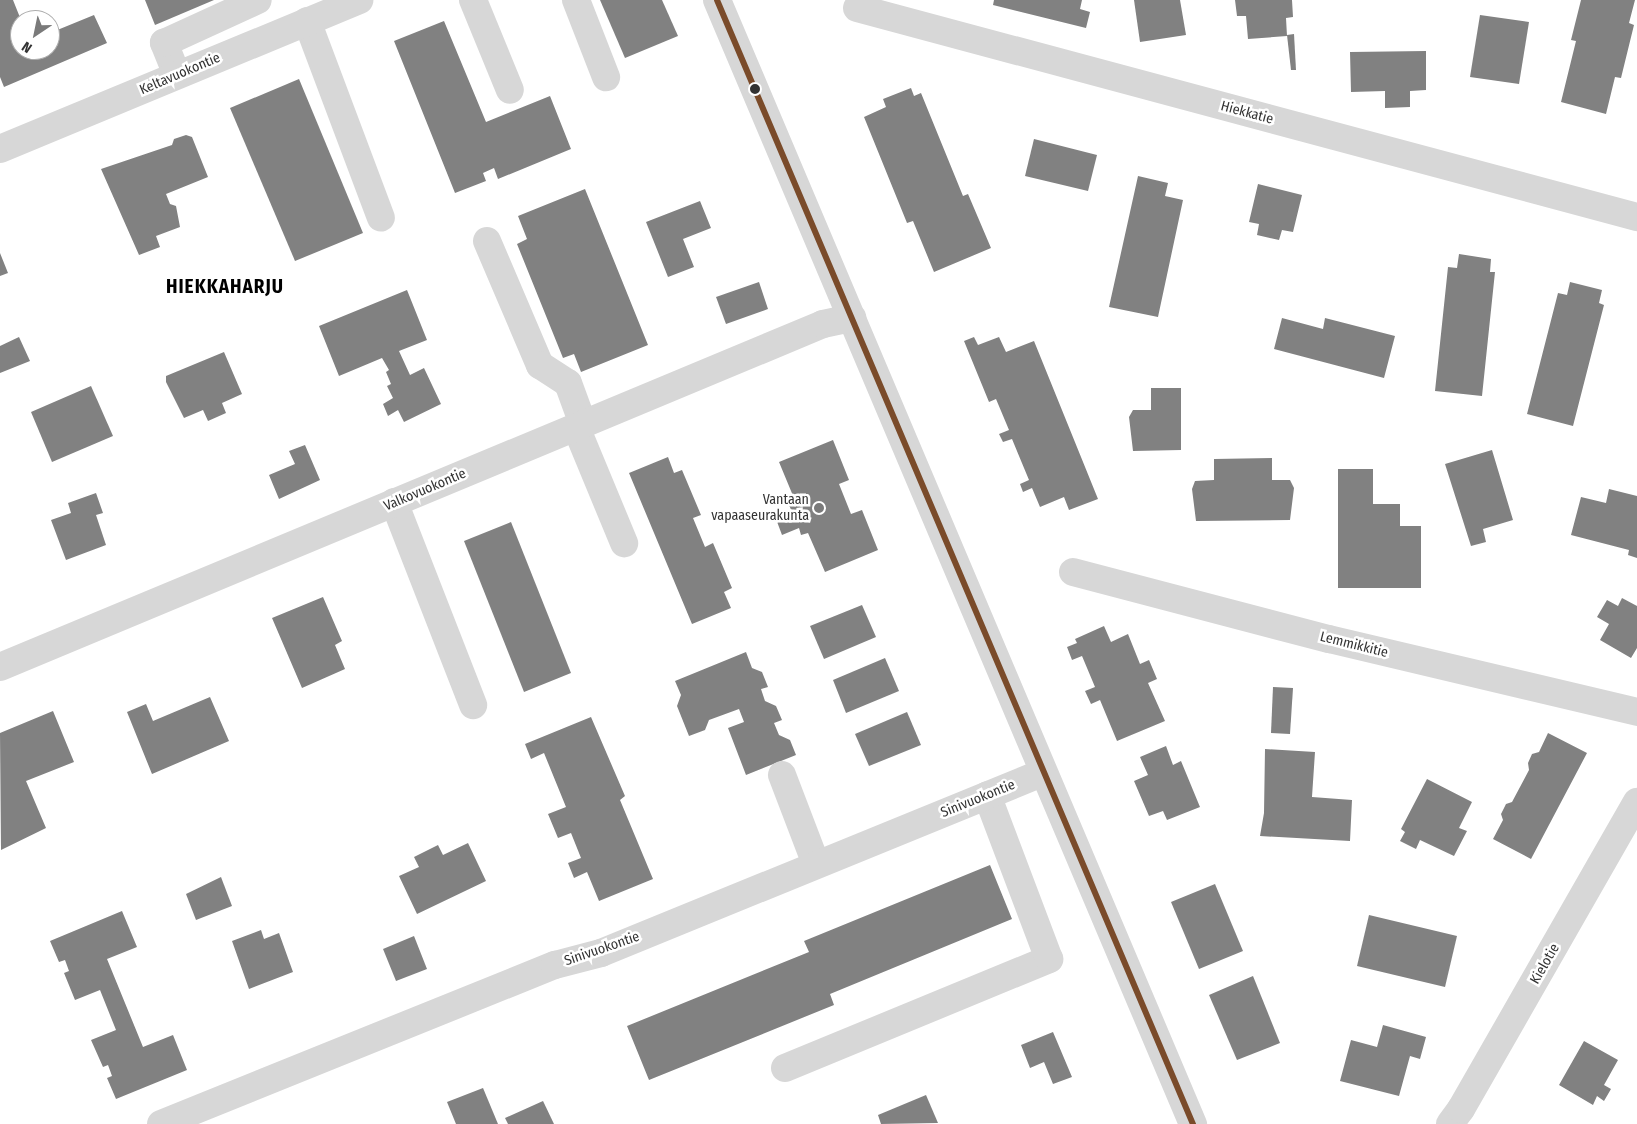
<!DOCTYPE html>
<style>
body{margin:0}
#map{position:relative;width:1637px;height:1124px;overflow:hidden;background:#fff;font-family:"Fira Sans Condensed",sans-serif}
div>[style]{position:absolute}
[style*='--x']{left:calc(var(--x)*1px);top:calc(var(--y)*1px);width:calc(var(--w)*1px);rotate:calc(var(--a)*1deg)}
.building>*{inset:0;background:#818181}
.minor>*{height:28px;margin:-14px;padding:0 14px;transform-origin:14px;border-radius:14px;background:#d7d7d7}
.bus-1>*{height:6px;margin:-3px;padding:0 3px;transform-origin:3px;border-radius:3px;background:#7a4b2a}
.dots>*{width:14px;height:14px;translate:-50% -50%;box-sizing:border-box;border:2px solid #fff;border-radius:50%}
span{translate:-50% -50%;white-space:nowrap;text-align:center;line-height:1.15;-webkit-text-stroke:5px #fff;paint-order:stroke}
.street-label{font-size:14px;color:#333}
.poi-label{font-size:14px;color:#333}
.right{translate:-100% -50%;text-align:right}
.district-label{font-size:19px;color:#000;font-weight:700;letter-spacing:1px}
.north{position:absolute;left:10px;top:10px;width:50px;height:50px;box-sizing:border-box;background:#fff;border:1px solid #adadad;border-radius:50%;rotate:214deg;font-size:14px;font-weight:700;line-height:20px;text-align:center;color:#333}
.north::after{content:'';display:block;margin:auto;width:18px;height:22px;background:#7a7a7a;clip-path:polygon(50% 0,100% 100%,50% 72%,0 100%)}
</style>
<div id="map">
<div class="building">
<div style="clip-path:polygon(0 0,13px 0,21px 20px,20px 50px,50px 50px,50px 33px,94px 15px,107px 43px,4px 87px,0 77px)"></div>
<div style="clip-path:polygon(145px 0,214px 0,155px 25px)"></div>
<div style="clip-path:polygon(600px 0,662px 0,678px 36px,625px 58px)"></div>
<div style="clip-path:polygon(994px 0,1082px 0,1080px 9px,1090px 12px,1086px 28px,993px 5px)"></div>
<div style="clip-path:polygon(1134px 0,1180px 0,1186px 35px,1140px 42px)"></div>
<div style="clip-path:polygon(1235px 0,1292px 0,1293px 17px,1286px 18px,1287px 36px,1248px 39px,1246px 16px,1237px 16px)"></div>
<div style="clip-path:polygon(1581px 0,1635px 0,1629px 23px,1634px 25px,1621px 78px,1615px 77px,1606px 114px,1561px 102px,1576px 41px,1571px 40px)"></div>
<div style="clip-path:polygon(1480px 15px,1529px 22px,1519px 84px,1470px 77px)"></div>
<div style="clip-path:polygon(444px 21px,486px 122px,550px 96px,571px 149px,498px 179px,494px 168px,483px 173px,486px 181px,455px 193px,394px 41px)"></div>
<div style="clip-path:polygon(1294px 34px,1296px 70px,1291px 70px,1287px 35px)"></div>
<div style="clip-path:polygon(1426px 51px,1426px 90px,1410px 91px,1410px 107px,1385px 108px,1385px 91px,1351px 92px,1350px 52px)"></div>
<div style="clip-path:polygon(299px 79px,363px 233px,295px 261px,230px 108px)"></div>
<div style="clip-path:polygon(911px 88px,914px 96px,921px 93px,963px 196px,968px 194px,991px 248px,934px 272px,913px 221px,907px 223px,864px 117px,886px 107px,883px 99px)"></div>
<div style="clip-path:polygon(186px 135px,192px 137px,208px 177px,166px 194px,170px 204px,176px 206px,180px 227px,156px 236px,160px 247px,139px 255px,101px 169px,172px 145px,174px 139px)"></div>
<div style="clip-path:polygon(1034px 139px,1097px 155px,1088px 191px,1025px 176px)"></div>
<div style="clip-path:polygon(1138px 176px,1168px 183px,1165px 196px,1183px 200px,1158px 317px,1109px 307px)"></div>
<div style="clip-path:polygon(1258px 184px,1302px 195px,1293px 232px,1282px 230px,1279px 240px,1257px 235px,1259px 224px,1249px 222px)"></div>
<div style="clip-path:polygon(585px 189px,648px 345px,581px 372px,574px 354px,563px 358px,517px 244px,527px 239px,518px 216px)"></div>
<div style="clip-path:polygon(700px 201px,711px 228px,683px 239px,694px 267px,668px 277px,646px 222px)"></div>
<div style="clip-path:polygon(0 253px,8px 273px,0 276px)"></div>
<div style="clip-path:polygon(1459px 254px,1491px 259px,1490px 272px,1495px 272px,1482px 396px,1435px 391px,1448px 267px,1457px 268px)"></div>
<div style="clip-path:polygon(759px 282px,768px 309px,726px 324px,716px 297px)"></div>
<div style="clip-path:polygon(1570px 282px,1602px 290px,1599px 303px,1604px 305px,1573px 426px,1527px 414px,1558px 293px,1567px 295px)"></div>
<div style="clip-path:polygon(407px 290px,427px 340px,399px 351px,410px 375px,424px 368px,441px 404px,404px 422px,398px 410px,388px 416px,383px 404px,393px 398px,387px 386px,391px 384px,386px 372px,389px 370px,382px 358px,339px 376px,319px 326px)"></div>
<div style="clip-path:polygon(1282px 318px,1323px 329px,1325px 318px,1395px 336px,1384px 378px,1274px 349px)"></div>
<div style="clip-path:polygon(19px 337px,30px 361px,0 373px,0 346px)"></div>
<div style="clip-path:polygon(974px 337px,978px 345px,999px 337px,1006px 352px,1034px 341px,1098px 499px,1069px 510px,1064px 497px,1040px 507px,1032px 488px,1023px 492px,1020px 484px,1029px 480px,1012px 439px,1003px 442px,999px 434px,1009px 430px,996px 399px,989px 402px,964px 341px)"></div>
<div style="clip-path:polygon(224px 352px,242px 394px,222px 403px,226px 413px,208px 421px,203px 410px,184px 418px,166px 382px,166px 376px)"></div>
<div style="clip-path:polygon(91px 386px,113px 436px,52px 462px,31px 412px)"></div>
<div style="clip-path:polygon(1151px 388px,1181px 388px,1181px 450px,1133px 451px,1129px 417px,1133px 410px,1151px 410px)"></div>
<div style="clip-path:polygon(833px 440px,849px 480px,839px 484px,851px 514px,862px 510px,878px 550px,825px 572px,808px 533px,801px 535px,799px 528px,782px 535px,776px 519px,792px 512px,789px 505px,796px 503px,779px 462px)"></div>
<div style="clip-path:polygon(305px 445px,320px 480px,279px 499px,269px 475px,295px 464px,289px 451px)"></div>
<div style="clip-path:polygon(1492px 450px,1513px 520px,1483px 529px,1486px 542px,1471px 546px,1445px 464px)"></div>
<div style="clip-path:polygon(668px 457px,674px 473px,682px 470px,701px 515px,693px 518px,705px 547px,713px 543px,732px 588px,724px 592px,731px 608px,692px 624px,629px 473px)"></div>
<div style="clip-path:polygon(1272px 458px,1272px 480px,1290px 480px,1294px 488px,1290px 520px,1196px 521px,1192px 489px,1195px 481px,1214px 480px,1214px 459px)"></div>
<div style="clip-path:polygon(1338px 469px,1373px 469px,1373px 504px,1400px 504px,1400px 526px,1421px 526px,1421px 588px,1338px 588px)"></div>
<div style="clip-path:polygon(1609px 489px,1637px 496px,1637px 558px,1628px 555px,1629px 550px,1571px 535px,1581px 497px,1606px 503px)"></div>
<div style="clip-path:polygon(96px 493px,103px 513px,96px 515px,106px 545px,66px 560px,51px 520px,71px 513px,68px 503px)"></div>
<div style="clip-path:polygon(511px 522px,571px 673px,524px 692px,464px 541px)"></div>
<div style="clip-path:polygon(323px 597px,342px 641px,335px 645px,345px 669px,302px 688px,272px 618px)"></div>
<div style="clip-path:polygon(1622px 598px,1637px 606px,1637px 648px,1631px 658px,1600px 640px,1609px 624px,1597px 617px,1607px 600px,1618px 606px)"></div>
<div style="clip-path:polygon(862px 605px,876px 637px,824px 659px,810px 626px)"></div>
<div style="clip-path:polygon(1104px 626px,1111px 642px,1128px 634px,1140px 664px,1149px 660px,1157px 679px,1148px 683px,1165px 721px,1117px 741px,1100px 700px,1091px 704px,1085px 691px,1095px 687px,1082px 656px,1072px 660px,1067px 647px,1077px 643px,1075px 639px)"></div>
<div style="clip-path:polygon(746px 652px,752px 668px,762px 672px,768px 687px,761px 689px,765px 701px,776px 706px,782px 720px,774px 723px,779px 735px,790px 740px,796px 755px,746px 775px,728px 728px,744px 722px,739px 709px,709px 720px,705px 730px,689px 736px,677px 706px,681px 695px,675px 681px)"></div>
<div style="clip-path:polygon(885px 658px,899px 691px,846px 713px,833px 680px)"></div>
<div style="clip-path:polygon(1273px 687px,1293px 688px,1290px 734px,1271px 733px)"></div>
<div style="clip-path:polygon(210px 697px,229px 741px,152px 774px,127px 712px,146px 704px,153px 721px)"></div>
<div style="clip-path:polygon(53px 711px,74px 762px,26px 781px,46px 828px,1px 850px,0 733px)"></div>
<div style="clip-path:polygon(907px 712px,921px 745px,869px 766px,855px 734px)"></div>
<div style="clip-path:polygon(591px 717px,625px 796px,620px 800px,653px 879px,599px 901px,587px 872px,574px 878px,568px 863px,581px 858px,571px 833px,558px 838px,548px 814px,566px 807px,544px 753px,531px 759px,525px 744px)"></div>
<div style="clip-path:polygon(1548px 733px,1587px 753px,1531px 859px,1493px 839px,1503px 820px,1501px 814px,1506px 804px,1512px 802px,1529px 770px,1528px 763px,1532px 754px,1539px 752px)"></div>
<div style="clip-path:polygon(1166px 746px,1173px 765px,1181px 761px,1200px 807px,1167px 820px,1163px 811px,1149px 816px,1134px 781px,1148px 775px,1140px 757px)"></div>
<div style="clip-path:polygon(1265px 749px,1315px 752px,1312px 797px,1352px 800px,1350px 841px,1260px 836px,1264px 813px)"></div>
<div style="clip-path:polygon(1427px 779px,1472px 802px,1459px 828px,1467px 831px,1454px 856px,1420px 840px,1416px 849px,1400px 841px,1405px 832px,1401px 829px)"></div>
<div style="clip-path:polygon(468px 843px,486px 881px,417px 914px,399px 876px,419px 867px,414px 857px,438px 845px,443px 855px)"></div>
<div style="clip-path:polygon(990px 865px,1012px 919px,830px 994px,834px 1005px,649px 1080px,627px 1026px,809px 952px,804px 941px)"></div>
<div style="clip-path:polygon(221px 877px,232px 906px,196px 920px,186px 894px)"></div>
<div style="clip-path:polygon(1215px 884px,1243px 951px,1199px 969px,1171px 902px)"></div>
<div style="clip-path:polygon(122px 911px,137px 947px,107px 959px,143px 1047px,173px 1035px,187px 1070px,116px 1099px,107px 1078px,112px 1076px,108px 1065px,103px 1067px,91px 1040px,116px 1030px,100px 990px,75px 1000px,64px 973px,69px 971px,65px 960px,59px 962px,50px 941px)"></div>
<div style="clip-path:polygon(1369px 915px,1457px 936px,1445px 987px,1357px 966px)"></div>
<div style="clip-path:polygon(261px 930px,264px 939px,279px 933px,293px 972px,249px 989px,232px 941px)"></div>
<div style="clip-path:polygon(414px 936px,427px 969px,396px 981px,383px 949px)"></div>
<div style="clip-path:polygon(1253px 976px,1280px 1043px,1237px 1060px,1209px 995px)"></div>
<div style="clip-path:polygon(1383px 1025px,1426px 1037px,1420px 1059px,1410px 1056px,1399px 1096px,1340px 1081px,1351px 1040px,1377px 1047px)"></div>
<div style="clip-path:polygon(1053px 1032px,1072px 1077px,1053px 1084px,1044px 1062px,1030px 1068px,1021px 1045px)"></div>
<div style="clip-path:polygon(1584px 1041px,1618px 1060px,1604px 1085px,1611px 1089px,1604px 1101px,1597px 1096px,1593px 1105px,1559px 1085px)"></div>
<div style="clip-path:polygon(483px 1088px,498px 1124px,456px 1124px,447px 1102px)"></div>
<div style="clip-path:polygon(926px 1095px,938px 1123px,881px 1124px,878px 1115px)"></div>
<div style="clip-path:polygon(543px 1101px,554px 1124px,508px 1124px,505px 1118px)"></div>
</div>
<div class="minor">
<div style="--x:473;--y:0;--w:97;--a:67.7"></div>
<div style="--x:576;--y:0;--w:83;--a:68.7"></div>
<div style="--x:717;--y:0;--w:1221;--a:67.05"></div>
<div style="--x:857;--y:8;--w:808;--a:15"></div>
<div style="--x:307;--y:21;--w:210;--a:69.4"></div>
<div style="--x:177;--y:75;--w:35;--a:-112"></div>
<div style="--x:164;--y:43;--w:103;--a:-24.6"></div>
<div style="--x:0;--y:149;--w:389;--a:-22.5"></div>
<div style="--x:487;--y:241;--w:135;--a:66.9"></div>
<div style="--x:540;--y:365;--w:33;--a:33"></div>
<div style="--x:568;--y:383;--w:44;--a:69.9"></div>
<div style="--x:576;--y:427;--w:126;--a:67.5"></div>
<div style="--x:394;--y:502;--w:218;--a:68.7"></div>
<div style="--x:1073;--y:572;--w:265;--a:14.7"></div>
<div style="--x:1329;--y:639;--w:317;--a:13.3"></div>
<div style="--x:0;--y:667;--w:892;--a:-22.62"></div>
<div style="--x:823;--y:324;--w:30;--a:-12"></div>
<div style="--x:782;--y:775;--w:95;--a:69.1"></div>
<div style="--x:785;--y:1068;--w:286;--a:-22.4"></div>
<div style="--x:1049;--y:959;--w:175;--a:-110.7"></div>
<div style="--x:161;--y:1124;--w:425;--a:-22"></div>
<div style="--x:555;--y:965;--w:48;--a:-14.6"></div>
<div style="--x:601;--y:953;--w:476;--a:-22.2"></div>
<div style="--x:1450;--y:1124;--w:19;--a:-54"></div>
<div style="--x:1461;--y:1109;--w:354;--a:-60.2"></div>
</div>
<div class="bus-1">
<div style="--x:717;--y:0;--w:1221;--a:67.05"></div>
</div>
<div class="dots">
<div style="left:755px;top:89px;background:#333"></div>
<div style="left:819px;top:508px;background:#7a7a7a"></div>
</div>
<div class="street-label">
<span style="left:180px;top:74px;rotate:-23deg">Keltavuokontie</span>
<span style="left:1247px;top:113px;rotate:15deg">Hiekkatie</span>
<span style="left:425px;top:490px;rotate:-23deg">Valkovuokontie</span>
<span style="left:1354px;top:645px;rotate:14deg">Lemmikkitie</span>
<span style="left:978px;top:799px;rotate:-22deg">Sinivuokontie</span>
<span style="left:602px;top:949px;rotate:-19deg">Sinivuokontie</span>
<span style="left:1545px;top:964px;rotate:-60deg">Kielotie</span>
</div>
<div class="poi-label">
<span class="right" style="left:809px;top:508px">Vantaan<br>vapaaseurakunta</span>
</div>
<div class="district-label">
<span style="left:225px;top:287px">HIEKKAHARJU</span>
</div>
<div class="north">N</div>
</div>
